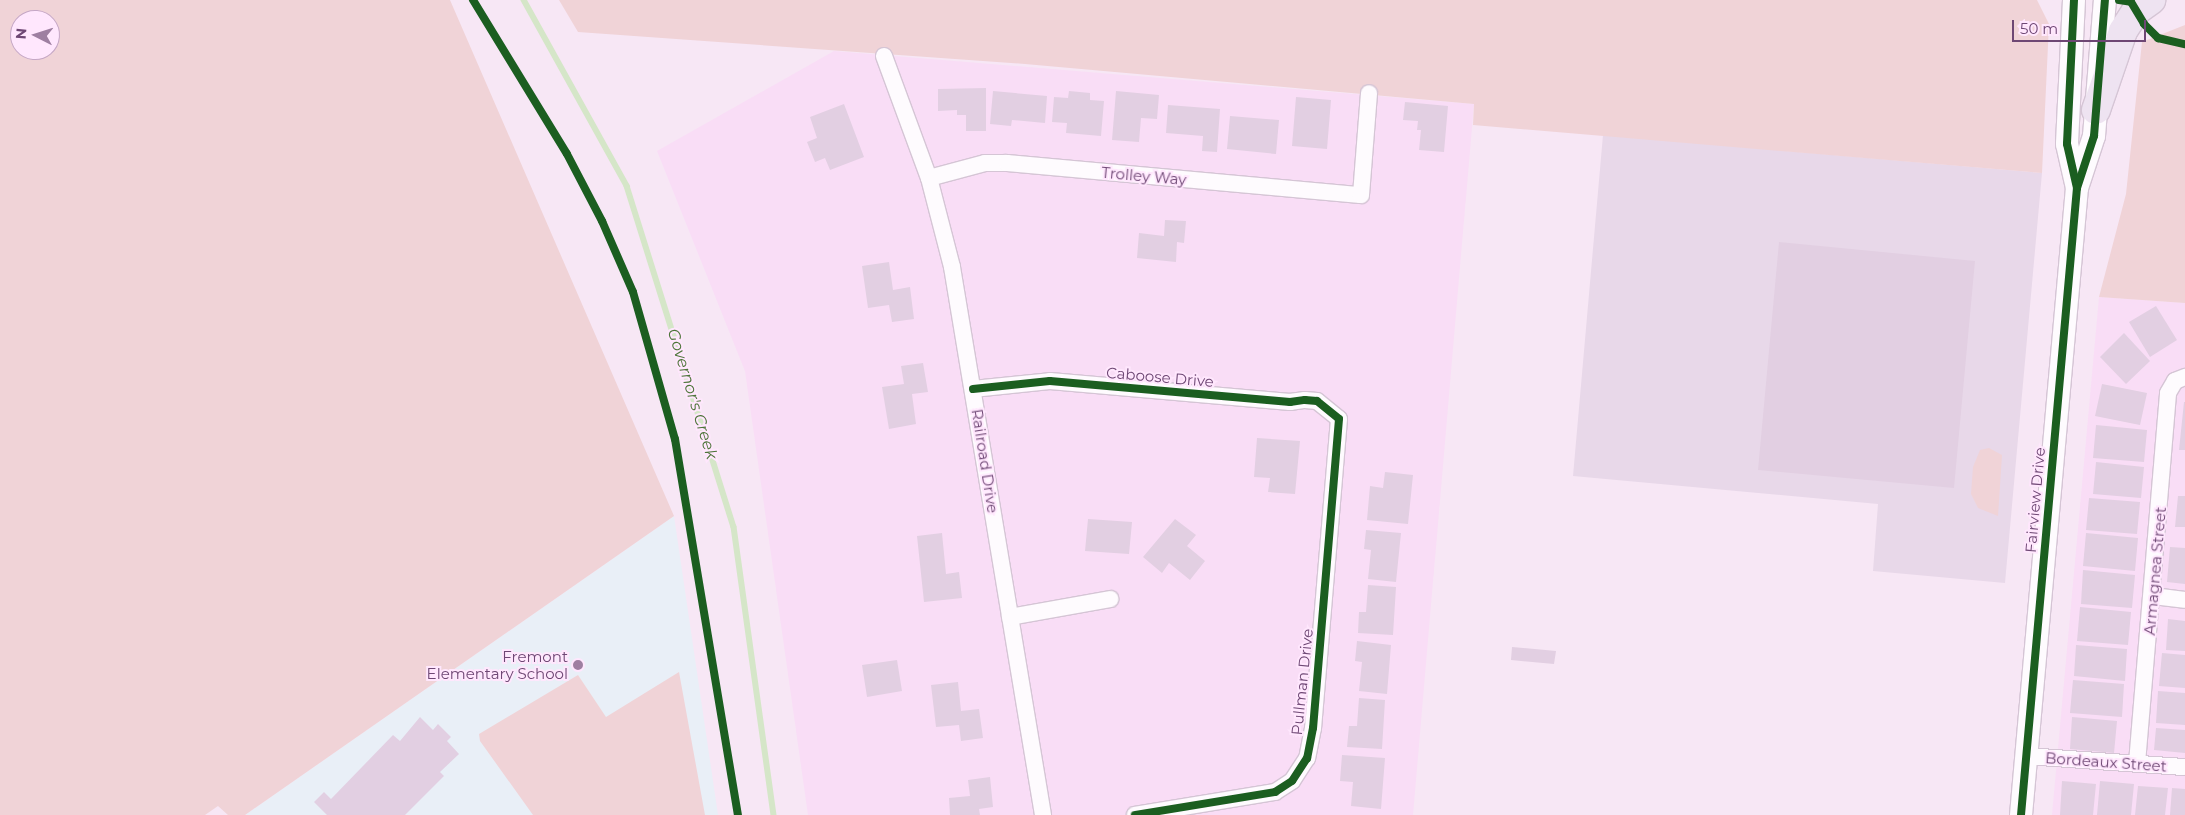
<!DOCTYPE html>
<style>
body{margin:0}
#map{position:relative;width:2185px;height:815px;overflow:hidden;background:#f7e7f5;font-family:Montserrat,sans-serif}
div>[style]{position:absolute}
[style*='--x']{left:calc(var(--x)*1px);top:calc(var(--y)*1px);width:calc(var(--w)*1px);rotate:calc(var(--a)*1deg)}
.residential>*{inset:0;background:#f9ddf6}
.industrial>*{inset:0;background:#e8d8e9}
.education>*{inset:0;background:#e9eff7}
.green>*{inset:0;background:#f0d3d7}
.stream>*{height:5.5px;margin:-2.75px;padding:0 2.75px;transform-origin:2.75px;border-radius:2.75px;background:#d5e6c8}
.building>*{inset:0;background:#e2cfe2}
.roads{filter:drop-shadow(1px 0 #d5c5d5) drop-shadow(-1px 0 #d5c5d5) drop-shadow(0 1px #d5c5d5) drop-shadow(0 -1px #d5c5d5)}
.minor>*{height:16px;margin:-8px;padding:0 8px;transform-origin:8px;border-radius:8px;background:#fefbfe}
.secondary>*{height:22px;margin:-11px;padding:0 11px;transform-origin:11px;border-radius:11px;background:#fefbfe}
.motorway>*{height:28px;margin:-14px;padding:0 14px;transform-origin:14px;border-radius:14px;background:#eee3f1}
.cycleway>*{height:8px;margin:-4px;padding:0 4px;transform-origin:4px;border-radius:4px;background:#1b5e20}
.dots>*{width:14px;height:14px;translate:-50% -50%;box-sizing:border-box;border:2px solid #ffe7fd;border-radius:50%}
span{translate:-50% -50%;white-space:nowrap;text-align:center;line-height:1.15;-webkit-text-stroke:4px #ffe7fd;paint-order:stroke}
.street-label{font-size:15px;color:#6e4774}
.poi-label{font-size:15px;color:#6e4774}
.right{translate:-100% -50%;text-align:right}
.water-label{font-size:16px;color:#4c7438;font-style:italic}
.north{position:absolute;left:10px;top:10px;width:50px;height:50px;box-sizing:border-box;background:#ffe7fd;border:1px solid #c5a7c6;border-radius:50%;rotate:275deg;font-size:14px;font-weight:700;line-height:20px;text-align:center;color:#6e4774}
.north::after{content:'';display:block;margin:auto;width:18px;height:22px;background:#9e7fa1;clip-path:polygon(50% 0,100% 100%,50% 72%,0 100%)}
.scale{position:absolute;left:2012px;top:20px;width:134px;height:22px;box-sizing:border-box;border:2px solid #6e4774;border-top:0;padding-left:6px;font-size:15px;line-height:18px;white-space:nowrap;color:#6e4774;-webkit-text-stroke:4px #ffe7fd;paint-order:stroke}
</style>
<div id="map">
<div class="residential">
<div style="clip-path:polygon(834px 51px,1474px 104px,1413px 815px,808px 815px,745px 371px,657px 151px)"></div>
<div style="clip-path:polygon(2099px 297px,2185px 303px,2185px 815px,2052px 815px)"></div>
</div>
<div class="industrial">
<div style="clip-path:polygon(1603px 135px,2042px 173px,2005px 583px,1873px 571px,1878px 504px,1573px 476px)"></div>
</div>
<div class="education">
<div style="clip-path:polygon(674px 516px,718px 815px,245px 815px)"></div>
</div>
<div class="green">
<div style="clip-path:polygon(evenodd,0 0,450px 0,674px 516px,245px 815px,228px 815px,218px 806px,205px 815px,0 815px,0 0,20px 20px,50px 20px,50px 50px,20px 50px,20px 20px)"></div>
<div style="clip-path:polygon(559px 0,2037px 0,2049px 24px,2042px 173px,1473px 125px,1474px 104px,1025px 64px,578px 32px)"></div>
<div style="clip-path:polygon(2185px 25px,2185px 303px,2099px 297px,2126px 194px,2142px 42px)"></div>
<div style="clip-path:polygon(1989px 448px,2002px 455px,1998px 516px,1978px 508px,1971px 494px,1973px 467px,1980px 450px)"></div>
<div style="clip-path:polygon(679px 672px,705px 815px,533px 815px,480px 741px,479px 734px,578px 675px,606px 717px)"></div>
</div>
<div class="stream">
<div style="--x:524;--y:0;--w:213;--a:61"></div>
<div style="--x:627;--y:186;--w:357;--a:72.6"></div>
<div style="--x:734;--y:527;--w:291;--a:82.1"></div>
</div>
<div class="building">
<div style="clip-path:polygon(986px 88px,986px 131px,966px 131px,966px 115px,957px 115px,957px 110px,938px 111px,938px 89px)"></div>
<div style="clip-path:polygon(993px 91px,1047px 96px,1045px 123px,1012px 120px,1011px 126px,990px 124px)"></div>
<div style="clip-path:polygon(1069px 91px,1090px 93px,1090px 100px,1104px 101px,1101px 136px,1066px 133px,1067px 123px,1052px 122px,1054px 97px,1068px 98px)"></div>
<div style="clip-path:polygon(1116px 91px,1159px 95px,1157px 119px,1141px 118px,1139px 142px,1112px 140px)"></div>
<div style="clip-path:polygon(1296px 97px,1331px 100px,1327px 149px,1292px 146px)"></div>
<div style="clip-path:polygon(1405px 102px,1448px 106px,1444px 152px,1419px 150px,1421px 130px,1417px 130px,1418px 121px,1403px 120px)"></div>
<div style="clip-path:polygon(844px 104px,864px 157px,830px 170px,825px 158px,815px 162px,807px 142px,817px 138px,810px 117px)"></div>
<div style="clip-path:polygon(1168px 105px,1220px 109px,1217px 152px,1202px 151px,1203px 136px,1166px 133px)"></div>
<div style="clip-path:polygon(1230px 116px,1279px 120px,1276px 154px,1227px 149px)"></div>
<div style="clip-path:polygon(1165px 220px,1186px 221px,1184px 243px,1177px 242px,1176px 262px,1137px 258px,1139px 233px,1164px 236px)"></div>
<div style="clip-path:polygon(1779px 242px,1975px 261px,1954px 488px,1758px 470px)"></div>
<div style="clip-path:polygon(889px 262px,893px 290px,910px 287px,914px 319px,892px 322px,889px 305px,868px 308px,862px 266px)"></div>
<div style="clip-path:polygon(2156px 306px,2177px 340px,2150px 357px,2129px 322px)"></div>
<div style="clip-path:polygon(2124px 333px,2150px 361px,2126px 384px,2100px 357px)"></div>
<div style="clip-path:polygon(923px 363px,928px 392px,912px 394px,916px 424px,889px 429px,882px 387px,904px 384px,901px 366px)"></div>
<div style="clip-path:polygon(2102px 384px,2147px 393px,2140px 425px,2095px 416px)"></div>
<div style="clip-path:polygon(2184px 402px,2185px 402px,2185px 450px,2179px 450px)"></div>
<div style="clip-path:polygon(2096px 425px,2147px 430px,2144px 462px,2093px 458px)"></div>
<div style="clip-path:polygon(1257px 438px,1300px 441px,1295px 494px,1268px 492px,1270px 478px,1254px 477px)"></div>
<div style="clip-path:polygon(2096px 462px,2144px 467px,2141px 498px,2093px 494px)"></div>
<div style="clip-path:polygon(1385px 472px,1413px 475px,1408px 524px,1367px 520px,1370px 486px,1383px 488px)"></div>
<div style="clip-path:polygon(2178px 496px,2185px 496px,2185px 527px,2175px 527px)"></div>
<div style="clip-path:polygon(2089px 498px,2140px 502px,2137px 534px,2086px 530px)"></div>
<div style="clip-path:polygon(1088px 519px,1132px 522px,1129px 554px,1085px 551px)"></div>
<div style="clip-path:polygon(1175px 519px,1196px 535px,1187px 546px,1205px 561px,1190px 580px,1169px 563px,1162px 573px,1143px 557px)"></div>
<div style="clip-path:polygon(1366px 530px,1401px 533px,1396px 582px,1368px 579px,1371px 550px,1364px 549px)"></div>
<div style="clip-path:polygon(942px 533px,946px 574px,959px 572px,962px 598px,924px 602px,917px 536px)"></div>
<div style="clip-path:polygon(2086px 533px,2138px 538px,2135px 571px,2083px 566px)"></div>
<div style="clip-path:polygon(2170px 547px,2185px 548px,2185px 584px,2167px 582px)"></div>
<div style="clip-path:polygon(2083px 570px,2135px 575px,2132px 608px,2081px 604px)"></div>
<div style="clip-path:polygon(1368px 585px,1396px 587px,1393px 635px,1358px 633px,1359px 612px,1366px 612px)"></div>
<div style="clip-path:polygon(2080px 607px,2131px 612px,2128px 645px,2077px 641px)"></div>
<div style="clip-path:polygon(2168px 619px,2185px 621px,2185px 651px,2166px 650px)"></div>
<div style="clip-path:polygon(1357px 641px,1391px 645px,1387px 694px,1359px 691px,1362px 662px,1355px 661px)"></div>
<div style="clip-path:polygon(2076px 645px,2127px 649px,2125px 681px,2074px 676px)"></div>
<div style="clip-path:polygon(1512px 647px,1556px 651px,1554px 664px,1511px 660px)"></div>
<div style="clip-path:polygon(2162px 653px,2185px 655px,2185px 688px,2159px 686px)"></div>
<div style="clip-path:polygon(897px 660px,902px 691px,867px 697px,862px 665px)"></div>
<div style="clip-path:polygon(2073px 680px,2124px 684px,2122px 717px,2070px 713px)"></div>
<div style="clip-path:polygon(958px 682px,961px 711px,979px 709px,983px 738px,961px 741px,959px 725px,936px 727px,931px 685px)"></div>
<div style="clip-path:polygon(2158px 691px,2185px 693px,2185px 725px,2156px 723px)"></div>
<div style="clip-path:polygon(1359px 698px,1385px 700px,1382px 749px,1347px 747px,1349px 726px,1357px 726px)"></div>
<div style="clip-path:polygon(420px 717px,433px 730px,438px 724px,451px 737px,447px 741px,459px 754px,440px 772px,444px 776px,405px 815px,327px 815px,314px 802px,324px 792px,331px 799px,393px 735px,400px 741px)"></div>
<div style="clip-path:polygon(2072px 717px,2117px 721px,2114px 753px,2070px 749px)"></div>
<div style="clip-path:polygon(2156px 728px,2185px 730px,2185px 753px,2154px 750px)"></div>
<div style="clip-path:polygon(1342px 755px,1385px 758px,1381px 809px,1351px 806px,1353px 782px,1340px 781px)"></div>
<div style="clip-path:polygon(990px 777px,993px 807px,979px 809px,980px 815px,950px 815px,949px 798px,970px 796px,968px 780px)"></div>
<div style="clip-path:polygon(2062px 781px,2096px 784px,2093px 815px,2060px 815px)"></div>
<div style="clip-path:polygon(2100px 781px,2134px 784px,2131px 815px,2097px 815px)"></div>
<div style="clip-path:polygon(2138px 786px,2168px 788px,2165px 815px,2135px 815px)"></div>
<div style="clip-path:polygon(2172px 788px,2185px 789px,2185px 815px,2170px 815px)"></div>
</div>
<div class="roads">
<div class="minor">
<div style="--x:884;--y:56;--w:130;--a:69.8"></div>
<div style="--x:929;--y:178;--w:92;--a:75.5"></div>
<div style="--x:952;--y:267;--w:556;--a:80.57"></div>
<div style="--x:929;--y:178;--w:58;--a:-15"></div>
<div style="--x:985;--y:163;--w:22;--a:0"></div>
<div style="--x:1007;--y:163;--w:355;--a:5.2"></div>
<div style="--x:1361;--y:195;--w:102;--a:-85.5"></div>
<div style="--x:973;--y:389;--w:77;--a:-5.9"></div>
<div style="--x:1050;--y:381;--w:241;--a:5"></div>
<div style="--x:1290;--y:402;--w:15;--a:-8"></div>
<div style="--x:1305;--y:400;--w:12;--a:5"></div>
<div style="--x:1317;--y:401;--w:28;--a:39"></div>
<div style="--x:1339;--y:419;--w:310;--a:94.8"></div>
<div style="--x:1313;--y:728;--w:31;--a:101"></div>
<div style="--x:1307;--y:758;--w:27;--a:123"></div>
<div style="--x:1292;--y:781;--w:20;--a:147"></div>
<div style="--x:1275;--y:792;--w:142;--a:170.7"></div>
<div style="--x:2153;--y:596;--w:32;--a:7"></div>
<div style="--x:1010;--y:617;--w:102;--a:-10.2"></div>
<div style="--x:2026;--y:756;--w:159;--a:4"></div>
<div style="--x:2137;--y:763;--w:371;--a:-85.2"></div>
<div style="--x:2168;--y:393;--w:14;--a:-60"></div>
<div style="--x:2175;--y:381;--w:11;--a:-22"></div>
</div>
<div class="secondary">
<div style="--x:2074;--y:0;--w:144;--a:92.8"></div>
<div style="--x:2067;--y:144;--w:45;--a:77.2"></div>
<div style="--x:2021;--y:815;--w:629;--a:-84.9"></div>
<div style="--x:2077;--y:188;--w:55;--a:-71.9"></div>
<div style="--x:2094;--y:136;--w:136;--a:-85.4"></div>
</div>
<div class="motorway">
<div style="--x:2096;--y:110;--w:83;--a:-71.1"></div>
<div style="--x:2123;--y:31;--w:24;--a:-57"></div>
<div style="--x:2136;--y:11;--w:19;--a:-36"></div>
</div>
</div>
<div class="cycleway">
<div style="--x:473;--y:0;--w:180;--a:58.6"></div>
<div style="--x:567;--y:154;--w:76;--a:62.4"></div>
<div style="--x:602;--y:221;--w:77;--a:66.4"></div>
<div style="--x:633;--y:292;--w:153;--a:74.1"></div>
<div style="--x:675;--y:439;--w:381;--a:80.5"></div>
<div style="--x:2074;--y:0;--w:144;--a:92.8"></div>
<div style="--x:2067;--y:144;--w:45;--a:77.2"></div>
<div style="--x:2119;--y:0;--w:12;--a:9"></div>
<div style="--x:2131;--y:2;--w:26;--a:59"></div>
<div style="--x:2144;--y:24;--w:20;--a:45"></div>
<div style="--x:2158;--y:38;--w:28;--a:13"></div>
<div style="--x:973;--y:389;--w:77;--a:-5.9"></div>
<div style="--x:1050;--y:381;--w:241;--a:5"></div>
<div style="--x:1290;--y:402;--w:15;--a:-8"></div>
<div style="--x:1305;--y:400;--w:12;--a:5"></div>
<div style="--x:1317;--y:401;--w:28;--a:39"></div>
<div style="--x:1339;--y:419;--w:310;--a:94.8"></div>
<div style="--x:1313;--y:728;--w:31;--a:101"></div>
<div style="--x:1307;--y:758;--w:27;--a:123"></div>
<div style="--x:1292;--y:781;--w:20;--a:147"></div>
<div style="--x:1275;--y:792;--w:142;--a:170.7"></div>
<div style="--x:2021;--y:815;--w:629;--a:-84.9"></div>
<div style="--x:2077;--y:188;--w:55;--a:-71.9"></div>
<div style="--x:2094;--y:136;--w:136;--a:-85.4"></div>
</div>
<div class="dots">
<div style="left:578px;top:665px;background:#9e7fa1"></div>
</div>
<div class="street-label">
<span style="left:1144px;top:176px;rotate:5deg">Trolley Way</span>
<span style="left:1160px;top:377px;rotate:5deg">Caboose Drive</span>
<span style="left:985px;top:461px;rotate:81deg">Railroad Drive</span>
<span style="left:2035px;top:500px;rotate:-85deg">Fairview Drive</span>
<span style="left:2155px;top:571px;rotate:-85deg">Armagnea Street</span>
<span style="left:1302px;top:682px;rotate:-84deg">Pullman Drive</span>
<span style="left:2106px;top:762px;rotate:4deg">Bordeaux Street</span>
</div>
<div class="poi-label">
<span class="right" style="left:568px;top:665px">Fremont<br>Elementary School</span>
</div>
<div class="water-label">
<span style="left:692px;top:394px;rotate:73deg">Governor's Creek</span>
</div>
<div class="north">N</div>
<div class="scale">50 m</div>
</div>
